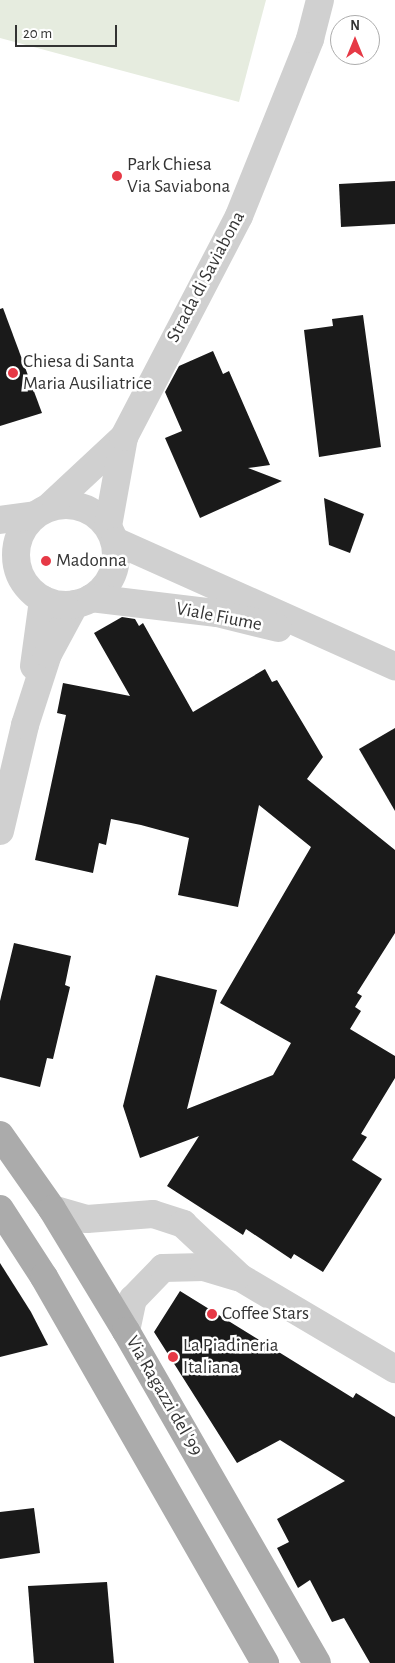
<!DOCTYPE html>
<style>
body{margin:0}
#map{position:relative;width:395px;height:1663px;overflow:hidden;background:#fff;font-family:"Alegreya Sans",sans-serif}
div>[style]{position:absolute}
[style*='--x']{left:calc(var(--x)*1px);top:calc(var(--y)*1px);width:calc(var(--w)*1px);rotate:calc(var(--a)*1deg)}
.green>*{inset:0;background:#e6ecdf}
.building>*{inset:0;background:#1a1a1a}
.minor>*{height:28px;margin:-14px;padding:0 14px;transform-origin:14px;border-radius:14px;background:#d0d0d0}
.tertiary>*{height:28px;margin:-14px;padding:0 14px;transform-origin:14px;border-radius:14px;background:#d0d0d0}
.tertiary>.ring{margin:-14px;padding:0;box-sizing:content-box;background:none;border:28px solid #d0d0d0;border-radius:50%}
.primary>*{height:28px;margin:-14px;padding:0 14px;transform-origin:14px;border-radius:14px;background:#ababab}
.dots>*{width:14px;height:14px;translate:-50% -50%;box-sizing:border-box;border:2px solid #fff;border-radius:50%}
span{translate:-50% -50%;white-space:nowrap;text-align:center;line-height:1.15;-webkit-text-stroke:5px #fff;paint-order:stroke}
.poi-label{font-size:19px;color:#333}
.left{translate:0 -50%;text-align:left}
.street-label{font-size:19px;color:#333}
.north{position:absolute;left:330px;top:15px;width:50px;height:50px;box-sizing:border-box;background:#fff;border:1px solid #adadad;border-radius:50%;rotate:0deg;font-size:14px;font-weight:700;line-height:20px;text-align:center;color:#333}
.north::after{content:'';display:block;margin:auto;width:18px;height:22px;background:#e63946;clip-path:polygon(50% 0,100% 100%,50% 72%,0 100%)}
.scale{position:absolute;left:15px;top:25px;width:102px;height:22px;box-sizing:border-box;border:2px solid #333;border-top:0;padding-left:6px;font-size:15px;line-height:18px;white-space:nowrap;color:#333;-webkit-text-stroke:4px #fff;paint-order:stroke}
</style>
<div id="map">
<div class="green">
<div style="clip-path:polygon(0 0,266px 0,239px 102px,0 38px)"></div>
</div>
<div class="building">
<div style="clip-path:polygon(395px 181px,395px 224px,341px 227px,339px 184px)"></div>
<div style="clip-path:polygon(3px 308px,42px 413px,0 426px,0 309px)"></div>
<div style="clip-path:polygon(363px 315px,381px 447px,319px 457px,304px 330px,333px 326px,332px 319px)"></div>
<div style="clip-path:polygon(213px 351px,223px 374px,229px 371px,270px 465px,248px 468px,282px 481px,200px 518px,165px 438px,182px 431px,165px 392px,179px 366px)"></div>
<div style="clip-path:polygon(324px 498px,364px 514px,350px 553px,329px 545px)"></div>
<div style="clip-path:polygon(122px 617px,135px 619px,139px 626px,143px 623px,193px 712px,265px 669px,272px 682px,277px 680px,323px 757px,307px 779px,395px 850px,395px 933px,357px 993px,362px 996px,355px 1007px,361px 1011px,350px 1029px,395px 1056px,395px 1078px,361px 1134px,367px 1137px,352px 1160px,382px 1179px,323px 1272px,294px 1254px,291px 1259px,246px 1229px,243px 1235px,167px 1186px,199px 1136px,140px 1158px,123px 1106px,156px 975px,217px 990px,187px 1109px,273px 1075px,291px 1043px,220px 1003px,311px 847px,259px 805px,238px 907px,178px 895px,189px 838px,141px 825px,111px 819px,106px 845px,99px 843px,93px 873px,35px 860px,66px 715px,57px 713px,63px 683px,130px 696px,94px 633px)"></div>
<div style="clip-path:polygon(395px 728px,395px 811px,359px 749px)"></div>
<div style="clip-path:polygon(14px 943px,71px 956px,65px 985px,70px 987px,53px 1059px,47px 1058px,40px 1087px,0 1077px,0 1001px)"></div>
<div style="clip-path:polygon(0 1263px,31px 1312px,48px 1345px,0 1357px)"></div>
<div style="clip-path:polygon(180px 1291px,353px 1398px,356px 1393px,395px 1417px,395px 1663px,370px 1663px,344px 1618px,332px 1622px,310px 1580px,298px 1588px,277px 1548px,289px 1542px,277px 1519px,345px 1481px,280px 1440px,237px 1463px,154px 1332px)"></div>
<div style="clip-path:polygon(34px 1508px,40px 1553px,0 1559px,0 1512px)"></div>
<div style="clip-path:polygon(107px 1582px,114px 1663px,34px 1663px,28px 1586px)"></div>
</div>
<div class="minor">
<div style="--x:34;--y:666;--w:67;--a:-82.2"></div>
<div style="--x:0;--y:831;--w:109;--a:-76.7"></div>
<div style="--x:25;--y:725;--w:75;--a:-72.1"></div>
<div style="--x:48;--y:654;--w:57;--a:-61.6"></div>
<div style="--x:52;--y:1209;--w:36;--a:16"></div>
<div style="--x:87;--y:1219;--w:66;--a:-4.3"></div>
<div style="--x:153;--y:1214;--w:32;--a:18"></div>
<div style="--x:183;--y:1224;--w:79;--a:43"></div>
<div style="--x:241;--y:1278;--w:179;--a:30.6"></div>
<div style="--x:126;--y:1331;--w:33;--a:-78"></div>
<div style="--x:133;--y:1299;--w:43;--a:-45.9"></div>
<div style="--x:163;--y:1268;--w:41;--a:-1.4"></div>
<div style="--x:204;--y:1267;--w:34;--a:17"></div>
</div>
<div class="tertiary">
<div class="ring" style="left:16px;top:505px;width:72px;height:72px"></div>
<div style="--x:49;--y:507;--w:103;--a:-43"></div>
<div style="--x:0;--y:520;--w:34;--a:-8"></div>
<div style="--x:108;--y:526;--w:90;--a:-79.8"></div>
<div style="--x:124;--y:437;--w:249;--a:-62.5"></div>
<div style="--x:239;--y:216;--w:191;--a:-68.1"></div>
<div style="--x:310;--y:39;--w:40;--a:-75.6"></div>
<div style="--x:115;--y:541;--w:307;--a:24.1"></div>
<div style="--x:91;--y:598;--w:127;--a:6.8"></div>
<div style="--x:217;--y:613;--w:63;--a:13.8"></div>
</div>
<div class="primary">
<div style="--x:0;--y:1135;--w:90;--a:54.9"></div>
<div style="--x:52;--y:1209;--w:143;--a:58.8"></div>
<div style="--x:126;--y:1331;--w:383;--a:60.1"></div>
<div style="--x:0;--y:1209;--w:81;--a:57.1"></div>
<div style="--x:44;--y:1277;--w:445;--a:60.2"></div>
</div>
<div class="dots">
<div style="left:117px;top:176px;background:#e63946"></div>
<div style="left:13px;top:373px;background:#e63946"></div>
<div style="left:46px;top:561px;background:#e63946"></div>
<div style="left:212px;top:1314px;background:#e63946"></div>
<div style="left:173px;top:1357px;background:#e63946"></div>
</div>
<div class="poi-label">
<span class="left" style="left:127px;top:176px">Park Chiesa<br>Via Saviabona</span>
<span class="left" style="left:23px;top:373px">Chiesa di Santa<br>Maria Ausiliatrice</span>
<span class="left" style="left:56px;top:561px">Madonna</span>
<span class="left" style="left:222px;top:1314px">Coffee Stars</span>
<span class="left" style="left:183px;top:1357px">La Piadineria<br>Italiana</span>
</div>
<div class="street-label">
<span style="left:206px;top:277px;rotate:-62deg">Strada di Saviabona</span>
<span style="left:219px;top:617px;rotate:11deg">Viale Fiume</span>
<span style="left:164px;top:1396px;rotate:60deg">Via Ragazzi del '99</span>
</div>
<div class="north">N</div>
<div class="scale">20 m</div>
</div>
